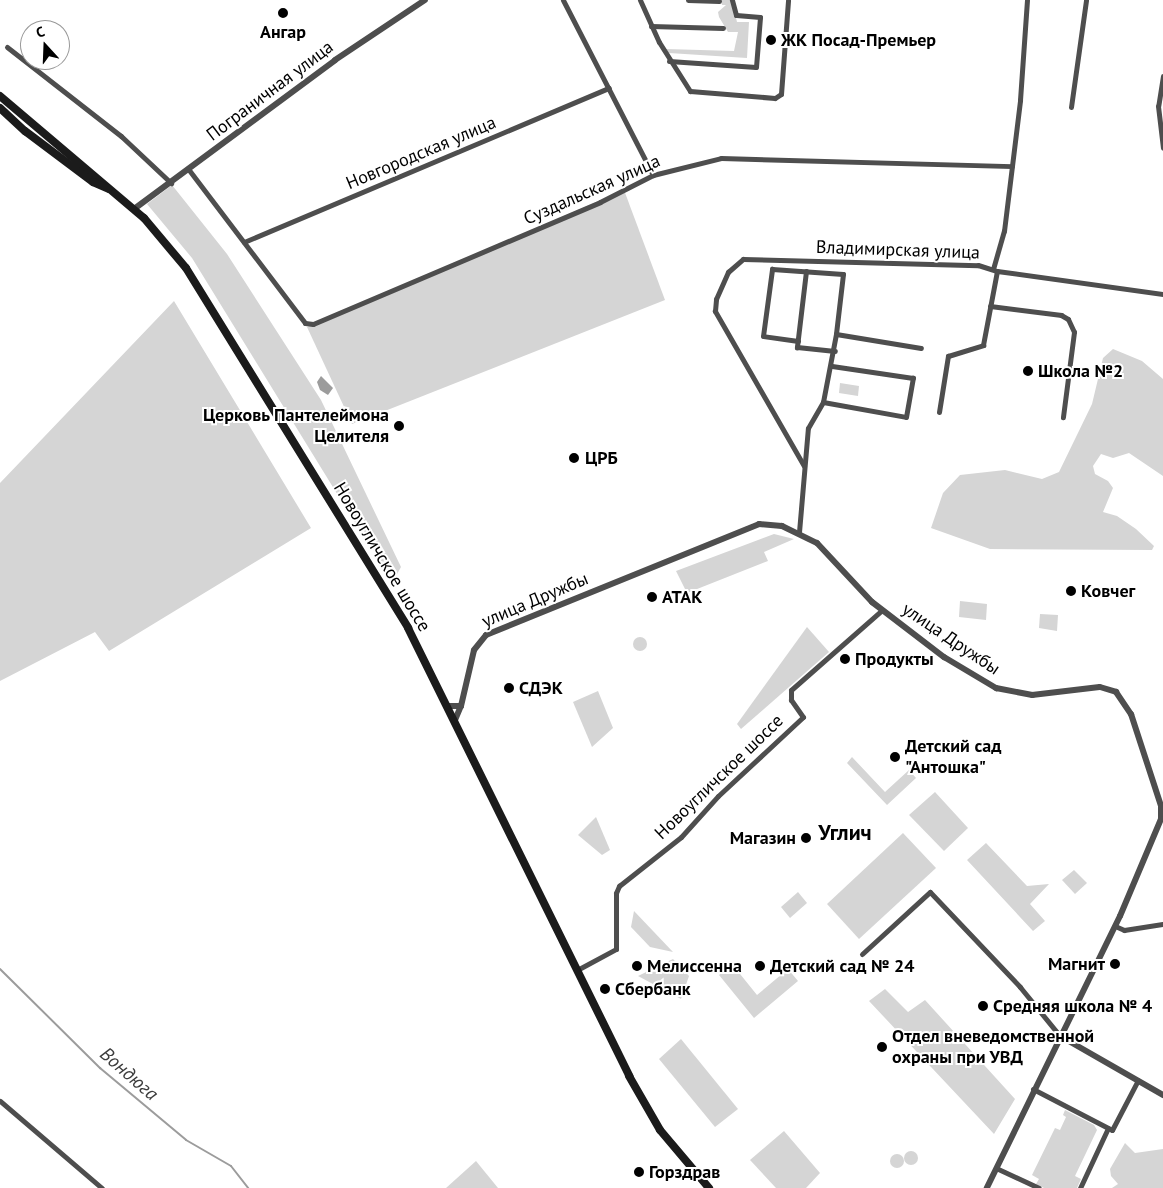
<!DOCTYPE html>
<meta charset="utf-8">
<style>
body{margin:0}
#map{position:relative;width:1163px;height:1188px;overflow:hidden;background:#fff;font-family:"PT Sans",sans-serif}
div>[style]{position:absolute}
[style*='--x']{left:calc(var(--x)*1px);top:calc(var(--y)*1px);width:calc(var(--w)*1px);rotate:calc(var(--a)*1deg)}
.green>*{inset:0;background:#d5d5d5}
.round{border-radius:50%}
.water>*{inset:0;background:#9c9c9c}
.stream>*{height:2px;margin:-1px;padding:0 1px;transform-origin:1px;border-radius:1px;background:#9c9c9c}
.minor>*{height:5px;margin:-2.5px;padding:0 2.5px;transform-origin:2.5px;border-radius:2.5px;background:#4e4e4e}
.tertiary>*{height:6px;margin:-3px;padding:0 3px;transform-origin:3px;border-radius:3px;background:#4e4e4e}
.secondary>*{height:8px;margin:-4px;padding:0 4px;transform-origin:4px;border-radius:4px;background:#1b1b1b}
.dots>*{width:14px;height:14px;translate:-50% -50%;box-sizing:border-box;border:2px solid #fff;border-radius:50%}
span{translate:-50% -50%;white-space:nowrap;text-align:center;line-height:1.15;-webkit-text-stroke:4px #fff;paint-order:stroke}
.poi-label{font-size:18px;color:#000;font-weight:700}
.left{translate:0 -50%;text-align:left}
.right{translate:-100% -50%;text-align:right}
.street-label{font-size:18px;color:#000}
.water-label{font-size:19px;color:#3d3d3d;font-style:italic}
.district-label{font-size:22px;color:#000;font-weight:700}
.north{position:absolute;left:20px;top:20px;width:50px;height:50px;box-sizing:border-box;background:#fff;border:1px solid #999;border-radius:50%;rotate:340deg;font-size:14px;font-weight:700;line-height:20px;text-align:center;color:#000}
.north::after{content:'';display:block;margin:auto;width:18px;height:22px;background:#000;clip-path:polygon(50% 0,100% 100%,50% 72%,0 100%)}
</style>
<div id="map">
<div class="green">
<div style="clip-path:polygon(722px 0,732px 0,737px 22px,749px 22px,747px 58px,669px 53px,666px 49px,734px 51px,738px 32px,728px 32px,719px 17px,718px 12px,726px 5px,722px 5px)"></div>
<div style="clip-path:polygon(172px 185px,227px 254px,321px 400px,401px 567px,396px 576px,380px 560px,355px 523px,192px 258px,147px 204px)"></div>
<div style="clip-path:polygon(624px 190px,665px 300px,352px 424px,307px 327px)"></div>
<div style="clip-path:polygon(174px 301px,311px 528px,109px 651px,95px 632px,0 681px,0 483px)"></div>
<div style="clip-path:polygon(1113px 349px,1142px 361px,1163px 379px,1163px 476px,1129px 453px,1113px 458px,1101px 454px,1093px 466px,1095px 474px,1108px 481px,1113px 488px,1103px 512px,1117px 516px,1136px 529px,1154px 546px,1152px 550px,990px 549px,931px 528px,943px 493px,960px 475px,1005px 470px,1042px 479px,1059px 472px,1092px 404px,1103px 358px)"></div>
<div style="clip-path:polygon(840px 383px,859px 386px,858px 396px,839px 393px)"></div>
<div style="clip-path:polygon(774px 534px,794px 539px,764px 552px,768px 561px,687px 593px,676px 571px)"></div>
<div style="clip-path:polygon(960px 601px,987px 604px,986px 620px,959px 617px)"></div>
<div style="clip-path:polygon(1040px 614px,1058px 615px,1057px 631px,1039px 628px)"></div>
<div style="clip-path:polygon(807px 627px,829px 652px,741px 729px,737px 724px)"></div>
<div class="round" style="left:633px;top:637px;width:14px;height:14px"></div>
<div style="clip-path:polygon(598px 691px,613px 728px,592px 747px,573px 702px)"></div>
<div style="clip-path:polygon(852px 757px,885px 792px,909px 770px,916px 778px,887px 805px,847px 763px)"></div>
<div style="clip-path:polygon(935px 792px,968px 828px,944px 851px,909px 815px)"></div>
<div style="clip-path:polygon(596px 817px,610px 850px,602px 855px,578px 835px)"></div>
<div style="clip-path:polygon(903px 833px,936px 868px,859px 939px,827px 904px)"></div>
<div style="clip-path:polygon(986px 843px,1027px 886px,1049px 884px,1030px 904px,1045px 921px,1033px 931px,967px 860px)"></div>
<div style="clip-path:polygon(1074px 870px,1087px 883px,1075px 894px,1062px 880px)"></div>
<div style="clip-path:polygon(798px 892px,807px 903px,790px 918px,781px 907px)"></div>
<div style="clip-path:polygon(634px 911px,673px 952px,650px 947px,631px 927px)"></div>
<div style="clip-path:polygon(673px 959px,689px 976px,681px 999px,638px 976px)"></div>
<div style="clip-path:polygon(732px 964px,757px 995px,788px 969px,798px 981px,754px 1018px,719px 975px)"></div>
<div style="clip-path:polygon(885px 989px,908px 1012px,925px 1000px,1015px 1099px,994px 1134px,869px 1001px)"></div>
<div style="clip-path:polygon(681px 1039px,738px 1109px,715px 1127px,659px 1059px)"></div>
<div style="clip-path:polygon(1065px 1110px,1094px 1125px,1097px 1130px,1075px 1176px,1081px 1179px,1077px 1188px,1044px 1188px,1036px 1184px,1039px 1179px,1032px 1175px,1055px 1128px,1060px 1130px,1066px 1117px,1063px 1115px)"></div>
<div style="clip-path:polygon(784px 1131px,820px 1173px,806px 1188px,776px 1188px,750px 1160px)"></div>
<div style="clip-path:polygon(1125px 1143px,1135px 1153px,1163px 1149px,1163px 1188px,1112px 1188px,1118px 1184px,1111px 1176px,1110px 1169px)"></div>
<div class="round" style="left:904px;top:1151px;width:14px;height:14px"></div>
<div class="round" style="left:890px;top:1154px;width:14px;height:14px"></div>
<div style="clip-path:polygon(476px 1161px,498px 1188px,446px 1188px)"></div>
</div>
<div class="water">
<div style="clip-path:polygon(321px 376px,333px 388px,328px 395px,320px 390px,317px 382px)"></div>
</div>
<div class="stream">
<div style="--x:0;--y:969;--w:141;--a:44.7"></div>
<div style="--x:100;--y:1068;--w:112;--a:39.9"></div>
<div style="--x:186;--y:1140;--w:52;--a:30"></div>
<div style="--x:231;--y:1166;--w:28;--a:52"></div>
</div>
<div class="minor">
<div style="--x:563;--y:0;--w:197;--a:62.8"></div>
<div style="--x:640;--y:0;--w:46;--a:65.7"></div>
<div style="--x:659;--y:42;--w:58;--a:57.7"></div>
<div style="--x:690;--y:91;--w:85;--a:4.7"></div>
<div style="--x:775;--y:98;--w:7;--a:-34"></div>
<div style="--x:781;--y:94;--w:94;--a:-85.7"></div>
<div style="--x:688;--y:0;--w:31;--a:2"></div>
<div style="--x:651;--y:26;--w:72;--a:1.6"></div>
<div style="--x:7;--y:47;--w:145;--a:38"></div>
<div style="--x:121;--y:136;--w:69;--a:43.2"></div>
<div style="--x:669;--y:61;--w:87;--a:3.9"></div>
<div style="--x:756;--y:67;--w:50;--a:-85.4"></div>
<div style="--x:760;--y:17;--w:24;--a:-175"></div>
<div style="--x:736;--y:15;--w:16;--a:-105"></div>
<div style="--x:1163;--y:76;--w:30;--a:99"></div>
<div style="--x:1158;--y:106;--w:42;--a:83.2"></div>
<div style="--x:1071;--y:107;--w:108;--a:-82"></div>
<div style="--x:189;--y:170;--w:192;--a:52.8"></div>
<div style="--x:305;--y:323;--w:8;--a:7"></div>
<div style="--x:313;--y:324;--w:312;--a:-23"></div>
<div style="--x:600;--y:202;--w:59;--a:-27"></div>
<div style="--x:653;--y:175;--w:70;--a:-14"></div>
<div style="--x:721;--y:158;--w:291;--a:1.6"></div>
<div style="--x:244;--y:242;--w:396;--a:-22.9"></div>
<div style="--x:993;--y:269;--w:40;--a:-74"></div>
<div style="--x:1004;--y:231;--w:132;--a:-83"></div>
<div style="--x:1020;--y:100;--w:100;--a:-86"></div>
<div style="--x:806;--y:271;--w:77;--a:96.8"></div>
<div style="--x:797;--y:347;--w:38;--a:6"></div>
<div style="--x:990;--y:306;--w:72;--a:7.2"></div>
<div style="--x:1061;--y:315;--w:8;--a:30"></div>
<div style="--x:1068;--y:319;--w:14;--a:65"></div>
<div style="--x:1074;--y:332;--w:86;--a:97.4"></div>
<div style="--x:798;--y:341;--w:35;--a:-172"></div>
<div style="--x:763;--y:336;--w:68;--a:-82.3"></div>
<div style="--x:772;--y:269;--w:71;--a:4"></div>
<div style="--x:843;--y:274;--w:60;--a:96.7"></div>
<div style="--x:823;--y:402;--w:84;--a:10.2"></div>
<div style="--x:906;--y:417;--w:40;--a:-80"></div>
<div style="--x:913;--y:378;--w:82;--a:-171.6"></div>
<div style="--x:939;--y:412;--w:57;--a:-80.9"></div>
<div style="--x:948;--y:356;--w:37;--a:-17"></div>
<div style="--x:983;--y:345;--w:75;--a:-79.3"></div>
<div style="--x:804;--y:466;--w:179;--a:-119.9"></div>
<div style="--x:715;--y:311;--w:12;--a:-85"></div>
<div style="--x:716;--y:299;--w:30;--a:-66"></div>
<div style="--x:728;--y:272;--w:20;--a:-41"></div>
<div style="--x:743;--y:259;--w:235;--a:1.5"></div>
<div style="--x:978;--y:265;--w:20;--a:18"></div>
<div style="--x:997;--y:271;--w:168;--a:7.9"></div>
<div style="--x:799;--y:532;--w:104;--a:-85.1"></div>
<div style="--x:808;--y:428;--w:30;--a:-60"></div>
<div style="--x:823;--y:402;--w:69;--a:-79.2"></div>
<div style="--x:836;--y:334;--w:86;--a:9.4"></div>
<div style="--x:1115;--y:926;--w:10;--a:24"></div>
<div style="--x:1124;--y:930;--w:39;--a:-9"></div>
<div style="--x:862;--y:954;--w:92;--a:-42.4"></div>
<div style="--x:930;--y:892;--w:131;--a:46.5"></div>
<div style="--x:1020;--y:987;--w:63;--a:50.8"></div>
<div style="--x:577;--y:970;--w:44;--a:-28.3"></div>
<div style="--x:616;--y:949;--w:56;--a:-90"></div>
<div style="--x:616;--y:893;--w:8;--a:-67"></div>
<div style="--x:619;--y:886;--w:79;--a:-38.3"></div>
<div style="--x:681;--y:837;--w:55;--a:-47.9"></div>
<div style="--x:718;--y:796;--w:116;--a:-42.9"></div>
<div style="--x:803;--y:717;--w:21;--a:-125"></div>
<div style="--x:791;--y:700;--w:10;--a:-90"></div>
<div style="--x:791;--y:690;--w:121;--a:-41.3"></div>
<div style="--x:1033;--y:1089;--w:89;--a:27.4"></div>
<div style="--x:1112;--y:1130;--w:56;--a:-62.5"></div>
<div style="--x:0;--y:1101;--w:134;--a:40.5"></div>
<div style="--x:996;--y:1168;--w:47;--a:24.9"></div>
<div style="--x:1080;--y:1188;--w:66;--a:-65"></div>
</div>
<div class="tertiary">
<div style="--x:134;--y:209;--w:250;--a:-36.5"></div>
<div style="--x:335;--y:60;--w:108;--a:-33.7"></div>
<div style="--x:448;--y:706;--w:13;--a:0"></div>
<div style="--x:461;--y:706;--w:57;--a:-76.9"></div>
<div style="--x:474;--y:650;--w:19;--a:-51"></div>
<div style="--x:486;--y:635;--w:295;--a:-22.1"></div>
<div style="--x:759;--y:524;--w:23;--a:5"></div>
<div style="--x:782;--y:526;--w:39;--a:26"></div>
<div style="--x:817;--y:543;--w:81;--a:47"></div>
<div style="--x:872;--y:602;--w:91;--a:37.4"></div>
<div style="--x:944;--y:657;--w:61;--a:30.8"></div>
<div style="--x:996;--y:688;--w:37;--a:11"></div>
<div style="--x:1032;--y:695;--w:68;--a:-6.7"></div>
<div style="--x:1100;--y:687;--w:17;--a:17"></div>
<div style="--x:1116;--y:692;--w:27;--a:56"></div>
<div style="--x:1131;--y:714;--w:97;--a:71.9"></div>
<div style="--x:1161;--y:806;--w:13;--a:90"></div>
<div style="--x:1161;--y:819;--w:105;--a:112.9"></div>
<div style="--x:1120;--y:916;--w:303;--a:116.1"></div>
<div style="--x:455;--y:720;--w:15;--a:-67"></div>
<div style="--x:1060;--y:1036;--w:119;--a:29.8"></div>
</div>
<div class="secondary">
<div style="--x:0;--y:96;--w:189;--a:40.3"></div>
<div style="--x:144;--y:218;--w:65;--a:50"></div>
<div style="--x:186;--y:268;--w:423;--a:58.3"></div>
<div style="--x:408;--y:628;--w:500;--a:63.7"></div>
<div style="--x:629;--y:1076;--w:62;--a:60.1"></div>
<div style="--x:660;--y:1130;--w:76;--a:49.8"></div>
<div style="--x:0;--y:108;--w:34;--a:43"></div>
<div style="--x:25;--y:131;--w:85;--a:36.9"></div>
<div style="--x:93;--y:182;--w:17;--a:24"></div>
</div>
<div class="dots">
<div style="left:283px;top:13px;background:#000"></div>
<div style="left:771px;top:40px;background:#000"></div>
<div style="left:1028px;top:371px;background:#000"></div>
<div style="left:399px;top:426px;background:#000"></div>
<div style="left:574px;top:458px;background:#000"></div>
<div style="left:1071px;top:591px;background:#000"></div>
<div style="left:652px;top:597px;background:#000"></div>
<div style="left:845px;top:659px;background:#000"></div>
<div style="left:509px;top:688px;background:#000"></div>
<div style="left:895px;top:757px;background:#000"></div>
<div style="left:806px;top:838px;background:#000"></div>
<div style="left:1115px;top:964px;background:#000"></div>
<div style="left:637px;top:966px;background:#000"></div>
<div style="left:760px;top:966px;background:#000"></div>
<div style="left:605px;top:989px;background:#000"></div>
<div style="left:983px;top:1006px;background:#000"></div>
<div style="left:882px;top:1047px;background:#000"></div>
<div style="left:639px;top:1172px;background:#000"></div>
</div>
<div class="poi-label">
<span style="left:283px;top:32px">Ангар</span>
<span class="left" style="left:781px;top:40px">ЖК Посад-Премьер</span>
<span class="left" style="left:1038px;top:371px">Школа №2</span>
<span class="right" style="left:389px;top:426px">Церковь Пантелеймона<br>Целителя</span>
<span class="left" style="left:585px;top:458px">ЦРБ</span>
<span class="left" style="left:1081px;top:591px">Ковчег</span>
<span class="left" style="left:662px;top:597px">АТАК</span>
<span class="left" style="left:855px;top:659px">Продукты</span>
<span class="left" style="left:519px;top:688px">СДЭК</span>
<span class="left" style="left:905px;top:757px">Детский сад<br>"Антошка"</span>
<span class="right" style="left:796px;top:838px">Магазин</span>
<span class="right" style="left:1105px;top:964px">Магнит</span>
<span class="left" style="left:647px;top:966px">Мелиссенна</span>
<span class="left" style="left:770px;top:966px">Детский сад № 24</span>
<span class="left" style="left:615px;top:989px">Сбербанк</span>
<span class="left" style="left:993px;top:1006px">Средняя школа № 4</span>
<span class="left" style="left:892px;top:1047px">Отдел вневедомственной<br>охраны при УВД</span>
<span class="left" style="left:649px;top:1172px">Горздрав</span>
</div>
<div class="street-label">
<span style="left:270px;top:91px;rotate:-37deg">Пограничная улица</span>
<span style="left:421px;top:153px;rotate:-23deg">Новгородская улица</span>
<span style="left:592px;top:190px;rotate:-24deg">Суздальская улица</span>
<span style="left:898px;top:250px;rotate:2deg">Владимирская улица</span>
<span style="left:382px;top:557px;rotate:59deg">Новоугличское шоссе</span>
<span style="left:535px;top:600px;rotate:-23deg">улица Дружбы</span>
<span style="left:951px;top:639px;rotate:34deg">улица Дружбы</span>
<span style="left:719px;top:777px;rotate:-44deg">Новоугличское шоссе</span>
</div>
<div class="water-label">
<span style="left:129px;top:1074px;rotate:41deg">Вондюга</span>
</div>
<div class="district-label">
<span style="left:845px;top:833px">Углич</span>
</div>
<div class="north">С</div>
</div>
